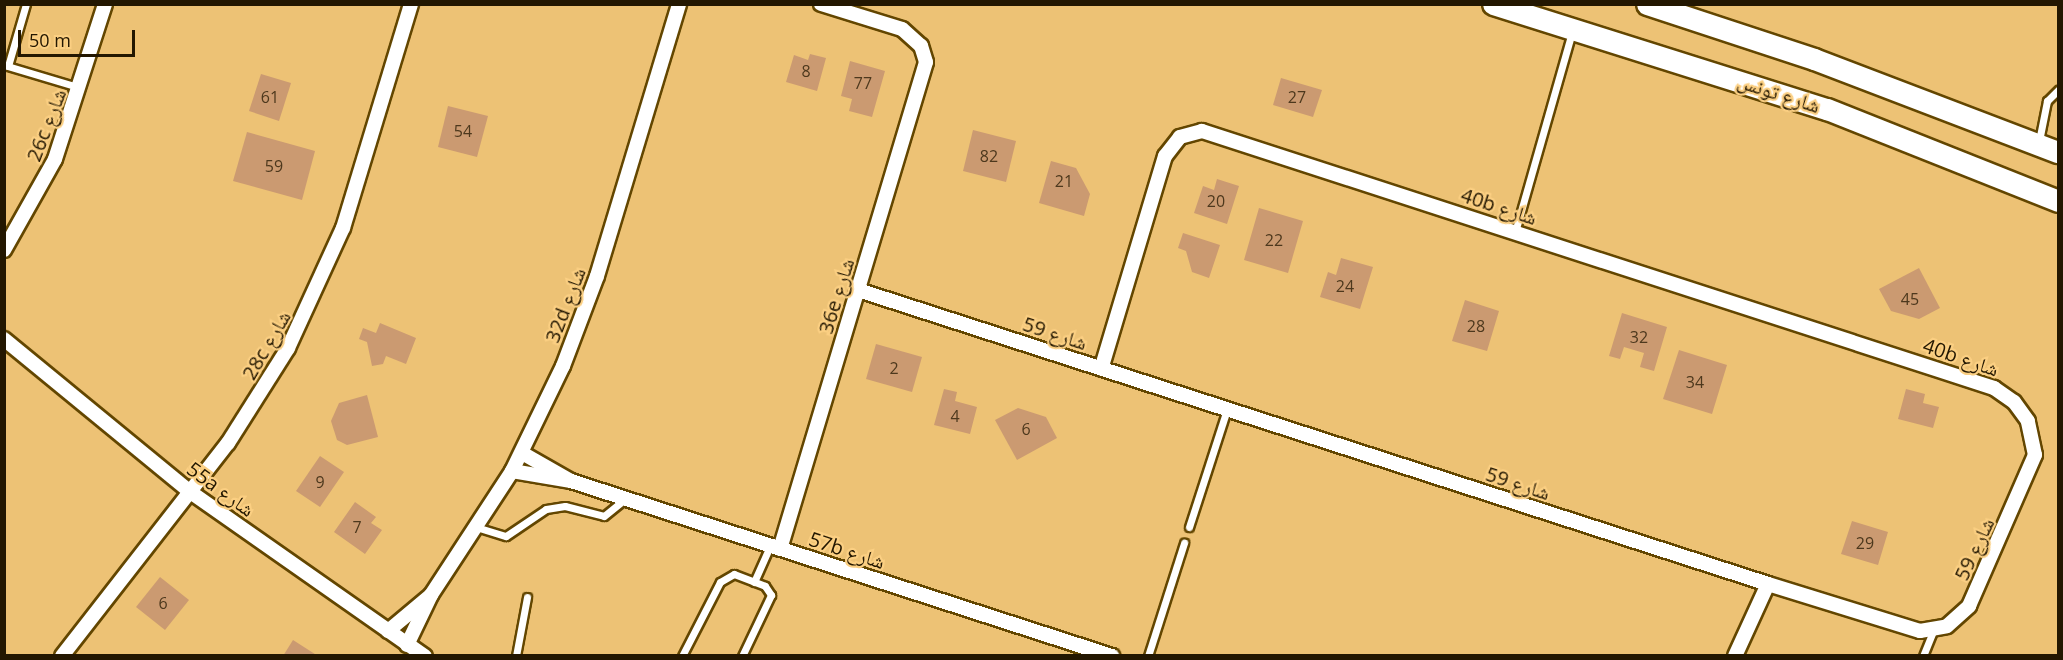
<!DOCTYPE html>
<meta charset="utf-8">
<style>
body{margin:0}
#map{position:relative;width:2063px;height:660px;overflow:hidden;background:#edc275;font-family:"Open Sans","Noto Naskh Arabic",sans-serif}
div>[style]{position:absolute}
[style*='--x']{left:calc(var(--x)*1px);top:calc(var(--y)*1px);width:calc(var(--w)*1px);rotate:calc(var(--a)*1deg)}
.building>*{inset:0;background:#cb9a71}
.roads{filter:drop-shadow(2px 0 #634600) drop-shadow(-2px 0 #634600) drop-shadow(0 2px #634600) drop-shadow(0 -2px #634600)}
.lane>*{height:7px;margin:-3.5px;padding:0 3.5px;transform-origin:3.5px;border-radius:3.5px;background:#fff}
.street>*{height:14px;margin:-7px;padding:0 7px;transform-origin:7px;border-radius:7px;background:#fff}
.primary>*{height:21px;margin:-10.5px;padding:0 10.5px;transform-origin:10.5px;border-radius:10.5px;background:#fff}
span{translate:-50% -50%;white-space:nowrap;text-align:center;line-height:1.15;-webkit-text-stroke:4.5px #fbcf82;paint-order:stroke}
.number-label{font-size:16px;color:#4d381d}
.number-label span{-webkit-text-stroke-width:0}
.street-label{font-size:20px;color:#231701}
.frame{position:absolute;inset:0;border:6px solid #231701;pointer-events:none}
.scale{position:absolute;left:18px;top:30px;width:117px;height:27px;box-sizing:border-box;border:3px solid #231701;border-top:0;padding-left:8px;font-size:18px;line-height:21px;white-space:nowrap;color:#231701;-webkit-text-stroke:4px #fbcf82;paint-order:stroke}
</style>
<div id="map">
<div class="building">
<div style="clip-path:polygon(810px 54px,826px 58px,817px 91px,786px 82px,794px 55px,808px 60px)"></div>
<div style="clip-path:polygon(850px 61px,885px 71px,872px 117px,849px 111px,852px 99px,841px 96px)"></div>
<div style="clip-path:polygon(261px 74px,291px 83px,279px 121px,249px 111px)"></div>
<div style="clip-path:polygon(1281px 78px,1322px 90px,1313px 117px,1273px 105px)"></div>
<div style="clip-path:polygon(448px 106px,488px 116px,477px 157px,438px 147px)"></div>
<div style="clip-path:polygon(973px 130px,1016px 141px,1006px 182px,963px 171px)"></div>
<div style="clip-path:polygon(247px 132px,315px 151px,302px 200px,233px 181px)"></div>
<div style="clip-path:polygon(1051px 161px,1076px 168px,1090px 194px,1084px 216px,1039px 203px)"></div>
<div style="clip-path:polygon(1217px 179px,1239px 186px,1227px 224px,1194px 213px,1203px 186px,1214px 190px)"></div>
<div style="clip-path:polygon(1259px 208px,1303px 221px,1288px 273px,1244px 260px)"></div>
<div style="clip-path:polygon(1183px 233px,1220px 245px,1209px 278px,1192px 272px,1186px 251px,1178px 248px)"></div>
<div style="clip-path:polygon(1341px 258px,1373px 267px,1360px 309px,1320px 297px,1328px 272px,1336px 275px)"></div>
<div style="clip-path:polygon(1919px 268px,1940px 308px,1919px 319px,1891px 311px,1879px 289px)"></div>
<div style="clip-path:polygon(1465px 300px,1499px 311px,1487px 351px,1452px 341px)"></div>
<div style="clip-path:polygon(1622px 313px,1667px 327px,1654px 371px,1640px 367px,1644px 353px,1624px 347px,1620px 359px,1609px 356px)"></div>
<div style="clip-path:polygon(380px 323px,416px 338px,406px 364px,386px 356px,383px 364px,372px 366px,367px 342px,359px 339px,363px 328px,376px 333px)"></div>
<div style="clip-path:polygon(876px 344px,922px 357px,912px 392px,866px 379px)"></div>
<div style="clip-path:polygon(1679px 350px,1727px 365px,1712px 414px,1663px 399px)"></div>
<div style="clip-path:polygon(944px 389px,957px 392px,955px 401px,977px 407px,970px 434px,934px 425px)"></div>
<div style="clip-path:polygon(1906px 389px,1925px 394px,1923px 403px,1939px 407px,1933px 428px,1898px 419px)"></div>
<div style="clip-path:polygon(367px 395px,378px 437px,347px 445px,337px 440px,331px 421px,339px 403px)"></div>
<div style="clip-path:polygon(1018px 408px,1046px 417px,1057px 438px,1017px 460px,995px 420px)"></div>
<div style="clip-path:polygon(320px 456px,344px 472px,320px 507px,296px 491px)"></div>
<div style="clip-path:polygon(355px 502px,376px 517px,371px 523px,382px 530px,365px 554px,334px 532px)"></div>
<div style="clip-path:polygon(1852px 521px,1888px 532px,1878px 565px,1841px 554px)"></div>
<div style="clip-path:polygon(160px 577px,189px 600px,165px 630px,136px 607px)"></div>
<div style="clip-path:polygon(293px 640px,318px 656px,283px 656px)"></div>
</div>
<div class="roads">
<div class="lane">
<div style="--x:4;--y:65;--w:77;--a:16.6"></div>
<div style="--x:8;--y:66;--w:65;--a:-73.8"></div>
<div style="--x:2039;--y:141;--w:41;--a:-78.7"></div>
<div style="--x:2047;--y:101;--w:16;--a:-45"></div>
<div style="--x:1515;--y:232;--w:208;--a:-74.1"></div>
<div style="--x:476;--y:527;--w:31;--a:17"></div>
<div style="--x:506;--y:536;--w:48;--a:-34"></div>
<div style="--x:546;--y:509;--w:19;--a:-9"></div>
<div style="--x:565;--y:506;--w:40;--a:14.4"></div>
<div style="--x:604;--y:516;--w:27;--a:-39"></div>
<div style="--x:1189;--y:527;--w:124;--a:-72.1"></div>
<div style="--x:754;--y:582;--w:39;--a:-66"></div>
<div style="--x:516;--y:656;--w:60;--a:-79.4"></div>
<div style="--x:682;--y:656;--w:83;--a:-62.8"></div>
<div style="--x:720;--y:582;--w:16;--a:-30"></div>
<div style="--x:734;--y:574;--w:33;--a:21"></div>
<div style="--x:765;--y:586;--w:11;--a:56"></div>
<div style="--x:771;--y:595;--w:68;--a:115.4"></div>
<div style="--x:1148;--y:656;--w:119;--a:-72.3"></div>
<div style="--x:1923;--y:656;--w:27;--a:-68"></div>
</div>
<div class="street">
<div style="--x:4;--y:250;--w:104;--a:-60.7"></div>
<div style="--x:55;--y:159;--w:163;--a:-72.1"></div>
<div style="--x:858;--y:290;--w:956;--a:17.9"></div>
<div style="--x:1768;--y:584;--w:159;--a:17.2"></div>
<div style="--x:1920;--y:631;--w:27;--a:-10"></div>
<div style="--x:1947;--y:626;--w:30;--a:-42"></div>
<div style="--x:1969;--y:606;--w:165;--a:-66.4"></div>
<div style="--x:2035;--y:455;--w:35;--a:-102"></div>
<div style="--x:2028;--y:421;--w:24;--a:-126"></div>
<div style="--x:2014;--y:402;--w:24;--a:-145"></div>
<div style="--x:1994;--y:388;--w:833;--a:-162.02"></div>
<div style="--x:1202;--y:131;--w:23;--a:165"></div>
<div style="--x:1180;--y:137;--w:24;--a:128"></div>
<div style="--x:1165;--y:156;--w:222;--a:106.7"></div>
<div style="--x:4;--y:339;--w:239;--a:39.4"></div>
<div style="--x:189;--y:491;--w:288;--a:35"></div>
<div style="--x:522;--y:453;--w:56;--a:29.7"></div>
<div style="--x:512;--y:471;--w:60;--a:9.6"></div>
<div style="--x:571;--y:481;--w:569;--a:17.93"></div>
<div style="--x:780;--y:549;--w:508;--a:-73.31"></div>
<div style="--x:926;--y:62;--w:17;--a:-107"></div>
<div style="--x:921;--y:46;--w:25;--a:-138"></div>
<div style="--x:902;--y:29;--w:85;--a:-162.8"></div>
<div style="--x:388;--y:631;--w:56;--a:-39.9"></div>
<div style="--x:407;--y:645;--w:55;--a:-64.4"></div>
<div style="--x:431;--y:595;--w:148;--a:-56.8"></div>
<div style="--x:512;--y:471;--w:117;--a:-64.1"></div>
<div style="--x:563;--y:366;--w:96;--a:-69.3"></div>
<div style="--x:597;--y:276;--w:284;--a:-73.2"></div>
<div style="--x:62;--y:656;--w:270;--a:-52.1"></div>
<div style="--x:228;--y:443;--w:112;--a:-57.7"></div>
<div style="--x:288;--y:348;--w:132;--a:-65.4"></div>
<div style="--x:343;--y:228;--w:234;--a:-73.1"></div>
<div style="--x:1735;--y:656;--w:79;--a:-65.4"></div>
</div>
<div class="primary">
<div style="--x:1493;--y:4;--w:350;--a:17.5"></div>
<div style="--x:1827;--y:109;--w:249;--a:21.7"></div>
<div style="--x:1647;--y:4;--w:176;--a:18.2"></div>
<div style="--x:1814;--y:59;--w:261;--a:20.9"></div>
</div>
</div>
<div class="number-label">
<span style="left:806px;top:71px">8</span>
<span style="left:863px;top:83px">77</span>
<span style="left:270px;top:97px">61</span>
<span style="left:1297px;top:97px">27</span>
<span style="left:463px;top:131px">54</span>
<span style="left:989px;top:156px">82</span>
<span style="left:274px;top:166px">59</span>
<span style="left:1064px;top:181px">21</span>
<span style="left:1216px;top:201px">20</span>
<span style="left:1274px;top:240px">22</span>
<span style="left:1345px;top:286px">24</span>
<span style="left:1910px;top:299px">45</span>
<span style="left:1476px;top:326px">28</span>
<span style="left:1639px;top:337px">32</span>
<span style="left:894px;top:368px">2</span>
<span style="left:1695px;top:382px">34</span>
<span style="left:955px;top:416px">4</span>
<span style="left:1026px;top:429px">6</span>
<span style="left:320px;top:482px">9</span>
<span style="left:357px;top:527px">7</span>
<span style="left:1865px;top:543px">29</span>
<span style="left:163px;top:603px">6</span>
</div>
<div class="street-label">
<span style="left:1779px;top:93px;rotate:18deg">شارع تونس</span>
<span style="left:46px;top:125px;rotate:-69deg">26c شارع</span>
<span style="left:1499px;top:206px;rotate:18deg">40b شارع</span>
<span style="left:836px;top:296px;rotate:-73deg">36e شارع</span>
<span style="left:565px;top:305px;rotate:-69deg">32d شارع</span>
<span style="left:1055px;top:333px;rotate:18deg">شارع 59</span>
<span style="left:266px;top:345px;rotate:-60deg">28c شارع</span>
<span style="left:1961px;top:357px;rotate:19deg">40b شارع</span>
<span style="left:1518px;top:483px;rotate:18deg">شارع 59</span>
<span style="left:221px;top:489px;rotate:36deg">55a شارع</span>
<span style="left:1974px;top:549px;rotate:-65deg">شارع 59</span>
<span style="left:847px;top:550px;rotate:18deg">57b شارع</span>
</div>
<div class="frame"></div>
<div class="scale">50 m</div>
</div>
